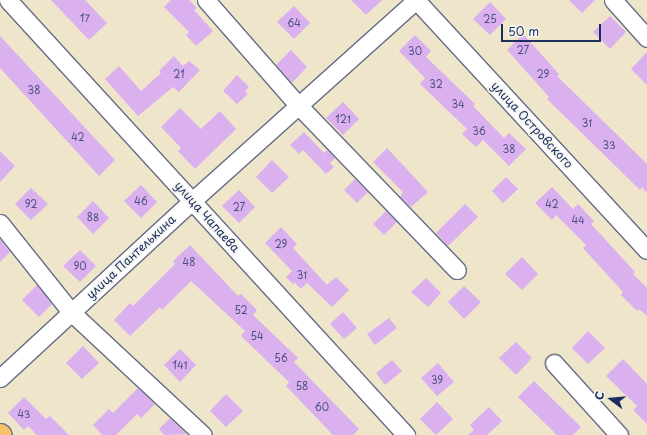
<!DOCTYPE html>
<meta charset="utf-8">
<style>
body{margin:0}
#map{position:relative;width:647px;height:435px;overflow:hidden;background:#efe5cb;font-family:"Playpen Sans",sans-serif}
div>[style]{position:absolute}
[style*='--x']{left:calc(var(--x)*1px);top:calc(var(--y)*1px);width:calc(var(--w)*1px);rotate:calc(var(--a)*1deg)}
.building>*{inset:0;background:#dab0ee}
.roads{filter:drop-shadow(1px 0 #656f84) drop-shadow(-1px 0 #656f84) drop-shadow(0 1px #656f84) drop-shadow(0 -1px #656f84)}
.minor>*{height:17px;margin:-8.5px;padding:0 8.5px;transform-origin:8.5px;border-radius:8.5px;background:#fff}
.major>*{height:21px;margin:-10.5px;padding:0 10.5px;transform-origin:10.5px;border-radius:10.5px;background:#f5c16b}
span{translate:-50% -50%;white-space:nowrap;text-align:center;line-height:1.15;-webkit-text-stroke:4px #f6f6f2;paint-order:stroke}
.number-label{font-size:10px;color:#4b4f82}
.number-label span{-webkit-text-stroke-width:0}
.street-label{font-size:12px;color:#1b2f5e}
.north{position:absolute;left:591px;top:379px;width:40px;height:40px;-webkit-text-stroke:3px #f6f6f2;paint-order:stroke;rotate:286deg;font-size:11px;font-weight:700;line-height:16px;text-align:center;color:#1b2f5e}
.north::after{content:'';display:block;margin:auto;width:14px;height:18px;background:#1b2f5e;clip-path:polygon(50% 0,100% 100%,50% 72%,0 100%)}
.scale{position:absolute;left:501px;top:24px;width:100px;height:18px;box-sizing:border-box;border:2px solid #1b2f5e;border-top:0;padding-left:5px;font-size:12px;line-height:14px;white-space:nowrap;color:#1b2f5e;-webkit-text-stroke:3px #f6f6f2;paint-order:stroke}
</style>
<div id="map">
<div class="building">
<div style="clip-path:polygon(51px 0,85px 0,107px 23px,89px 40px)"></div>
<div style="clip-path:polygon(171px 0,189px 0,197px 8px,194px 10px,213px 31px,196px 46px,186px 35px,189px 32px,164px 7px)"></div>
<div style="clip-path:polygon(351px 0,382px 0,366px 15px)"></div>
<div style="clip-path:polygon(569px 0,595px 0,582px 13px)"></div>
<div style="clip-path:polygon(490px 2px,506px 19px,490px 35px,473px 19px)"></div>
<div style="clip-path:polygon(294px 6px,310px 23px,294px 39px,277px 22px)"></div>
<div style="clip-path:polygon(610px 16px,626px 32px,610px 49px,593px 32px)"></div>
<div style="clip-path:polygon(523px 34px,559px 74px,557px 76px,647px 164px,647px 193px,642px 187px,640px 190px,547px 99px,549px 97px,507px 50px)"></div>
<div style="clip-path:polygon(415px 35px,431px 51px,426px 57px,475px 104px,473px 106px,504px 138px,509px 133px,526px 149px,509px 166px,483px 140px,476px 147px,462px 134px,467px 129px,420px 84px,425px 78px,399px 51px)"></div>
<div style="clip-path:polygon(0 36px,115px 160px,99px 176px,0 68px)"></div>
<div style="clip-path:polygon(291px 50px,307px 67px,292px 83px,276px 65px)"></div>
<div style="clip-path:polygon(647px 52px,647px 85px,631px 69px)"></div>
<div style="clip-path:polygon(174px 56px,183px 66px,189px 61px,200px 70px,179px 92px,173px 87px,138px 116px,105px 79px,119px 66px,141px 91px,161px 73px,159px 71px)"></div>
<div style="clip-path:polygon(237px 75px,249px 87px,245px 91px,248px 94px,237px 104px,223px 91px)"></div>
<div style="clip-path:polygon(343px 102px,359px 119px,343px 135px,326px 118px)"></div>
<div style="clip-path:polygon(180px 108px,201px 129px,220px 111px,236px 129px,195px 169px,178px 151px,181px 148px,161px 127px)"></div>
<div style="clip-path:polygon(304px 132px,324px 153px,327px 150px,335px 158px,330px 163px,334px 167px,326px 174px,303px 150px,299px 154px,290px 145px)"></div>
<div style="clip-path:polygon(387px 148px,428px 192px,411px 207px,400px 197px,403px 192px,373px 162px)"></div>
<div style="clip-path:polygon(0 151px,15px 166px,0 182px)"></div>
<div style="clip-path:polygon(272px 160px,289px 177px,272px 193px,256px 177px)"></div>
<div style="clip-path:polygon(506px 177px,518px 189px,503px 203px,492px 191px)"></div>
<div style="clip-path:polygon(355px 179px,368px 192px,357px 203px,344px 190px)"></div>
<div style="clip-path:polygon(141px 185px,157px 202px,141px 218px,124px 201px)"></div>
<div style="clip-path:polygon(552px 187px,573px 209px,578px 204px,594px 221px,591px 224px,635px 272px,633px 274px,647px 288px,647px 316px,639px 309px,637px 311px,621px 295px,623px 292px,583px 248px,586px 245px,556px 215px,552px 220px,535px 203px)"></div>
<div style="clip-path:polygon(31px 188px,48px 204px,31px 220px,15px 204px)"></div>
<div style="clip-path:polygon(239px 190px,255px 207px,239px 223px,222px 206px)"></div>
<div style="clip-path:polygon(93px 201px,109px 218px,93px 234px,77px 217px)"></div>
<div style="clip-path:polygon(465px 204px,478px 217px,448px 246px,436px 233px)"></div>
<div style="clip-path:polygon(386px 211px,397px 222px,384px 235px,373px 224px)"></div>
<div style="clip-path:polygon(281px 227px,297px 244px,293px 248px,327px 285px,336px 277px,349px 290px,332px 307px,307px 283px,301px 289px,295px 283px,293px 284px,286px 277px,292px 271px,265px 243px)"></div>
<div style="clip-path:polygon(0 239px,10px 252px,0 262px)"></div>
<div style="clip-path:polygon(190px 245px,238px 296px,241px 294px,257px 310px,253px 315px,298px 358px,294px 362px,359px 429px,353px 435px,333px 435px,286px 386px,289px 382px,241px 336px,245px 331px,191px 281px,162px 310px,160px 307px,130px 336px,114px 320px,130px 303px,133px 306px,175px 264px,173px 261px)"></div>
<div style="clip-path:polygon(80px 250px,96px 266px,80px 282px,63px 266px)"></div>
<div style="clip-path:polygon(522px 257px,538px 274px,522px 290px,505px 274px)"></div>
<div style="clip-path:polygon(426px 278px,441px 293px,428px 307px,411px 292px)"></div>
<div style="clip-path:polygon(37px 285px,52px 304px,39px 317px,22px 300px)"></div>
<div style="clip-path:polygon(464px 286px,481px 302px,464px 319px,448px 302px)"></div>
<div style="clip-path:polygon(343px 312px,357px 328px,344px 339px,330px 324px)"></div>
<div style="clip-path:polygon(389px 318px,397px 328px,375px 345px,367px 334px)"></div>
<div style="clip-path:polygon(588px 331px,605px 348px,588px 364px,572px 348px)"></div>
<div style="clip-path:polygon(516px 342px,532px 358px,516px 375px,499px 358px)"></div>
<div style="clip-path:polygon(83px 346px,99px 363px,82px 379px,66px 363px)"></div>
<div style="clip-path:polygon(180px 349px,196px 365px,180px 382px,164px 365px)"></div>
<div style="clip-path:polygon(623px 359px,647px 384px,647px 424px,633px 410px,637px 406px,606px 376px)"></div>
<div style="clip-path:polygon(392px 360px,402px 371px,385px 385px,376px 373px)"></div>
<div style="clip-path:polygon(438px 363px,454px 382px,437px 396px,421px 378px)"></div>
<div style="clip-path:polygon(534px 381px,581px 427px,573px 435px,557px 435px,518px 397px)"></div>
<div style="clip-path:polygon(138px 388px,155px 404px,141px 418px,137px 414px,116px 435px,102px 435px,93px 425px,109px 409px,113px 413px)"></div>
<div style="clip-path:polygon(226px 394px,243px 411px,226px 427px,210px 411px)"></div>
<div style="clip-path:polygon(24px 397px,46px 419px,50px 416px,69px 435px,37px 435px,28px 426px,24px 430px,8px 413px)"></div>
<div style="clip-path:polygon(437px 402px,453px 419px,436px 435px,420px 419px)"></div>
<div style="clip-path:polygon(489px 407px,502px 421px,487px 435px,468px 435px,474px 430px,470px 425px)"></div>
<div style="clip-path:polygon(170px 418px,187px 434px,164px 435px,159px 429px)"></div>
</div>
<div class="roads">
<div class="minor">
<div style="--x:8;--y:0;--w:590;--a:47.54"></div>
<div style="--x:206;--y:0;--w:140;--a:48.8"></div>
<div style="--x:298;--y:105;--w:229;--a:46.1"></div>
<div style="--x:416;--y:0;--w:340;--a:47.3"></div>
<div style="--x:613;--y:0;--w:51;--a:48.2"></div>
<div style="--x:0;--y:223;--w:114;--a:51.4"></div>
<div style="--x:71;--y:312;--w:180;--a:43"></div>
<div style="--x:554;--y:363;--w:97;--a:47.9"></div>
<div style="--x:0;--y:378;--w:261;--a:-42.7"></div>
<div style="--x:192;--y:201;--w:301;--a:-41.9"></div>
</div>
<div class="major">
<div style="--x:0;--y:434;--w:1;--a:45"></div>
</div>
</div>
<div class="number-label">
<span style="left:85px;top:18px">17</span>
<span style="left:490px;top:19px">25</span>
<span style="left:294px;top:23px">64</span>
<span style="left:523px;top:50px">27</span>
<span style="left:415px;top:51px">30</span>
<span style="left:179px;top:74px">21</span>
<span style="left:543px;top:74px">29</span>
<span style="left:436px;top:84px">32</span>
<span style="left:34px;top:90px">38</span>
<span style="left:458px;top:104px">34</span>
<span style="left:343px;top:119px">121</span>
<span style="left:587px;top:123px">31</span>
<span style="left:479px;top:131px">36</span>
<span style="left:78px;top:137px">42</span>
<span style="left:609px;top:145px">33</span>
<span style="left:509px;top:149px">38</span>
<span style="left:141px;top:201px">46</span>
<span style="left:31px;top:204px">92</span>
<span style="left:552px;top:204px">42</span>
<span style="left:239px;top:207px">27</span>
<span style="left:93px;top:217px">88</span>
<span style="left:578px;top:220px">44</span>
<span style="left:281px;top:244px">29</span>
<span style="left:189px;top:262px">48</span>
<span style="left:80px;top:266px">90</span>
<span style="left:302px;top:275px">31</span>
<span style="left:241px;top:310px">52</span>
<span style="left:257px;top:336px">54</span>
<span style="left:281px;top:358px">56</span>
<span style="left:180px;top:365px">141</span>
<span style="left:437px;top:380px">39</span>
<span style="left:302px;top:386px">58</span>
<span style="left:322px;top:407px">60</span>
<span style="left:24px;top:414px">43</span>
</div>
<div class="street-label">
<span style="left:532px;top:125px;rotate:47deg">улица Островского</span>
<span style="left:207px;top:217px;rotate:48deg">улица Чапаева</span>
<span style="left:131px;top:257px;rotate:-43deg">улица Пантелькина</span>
</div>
<div class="north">С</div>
<div class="scale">50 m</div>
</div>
